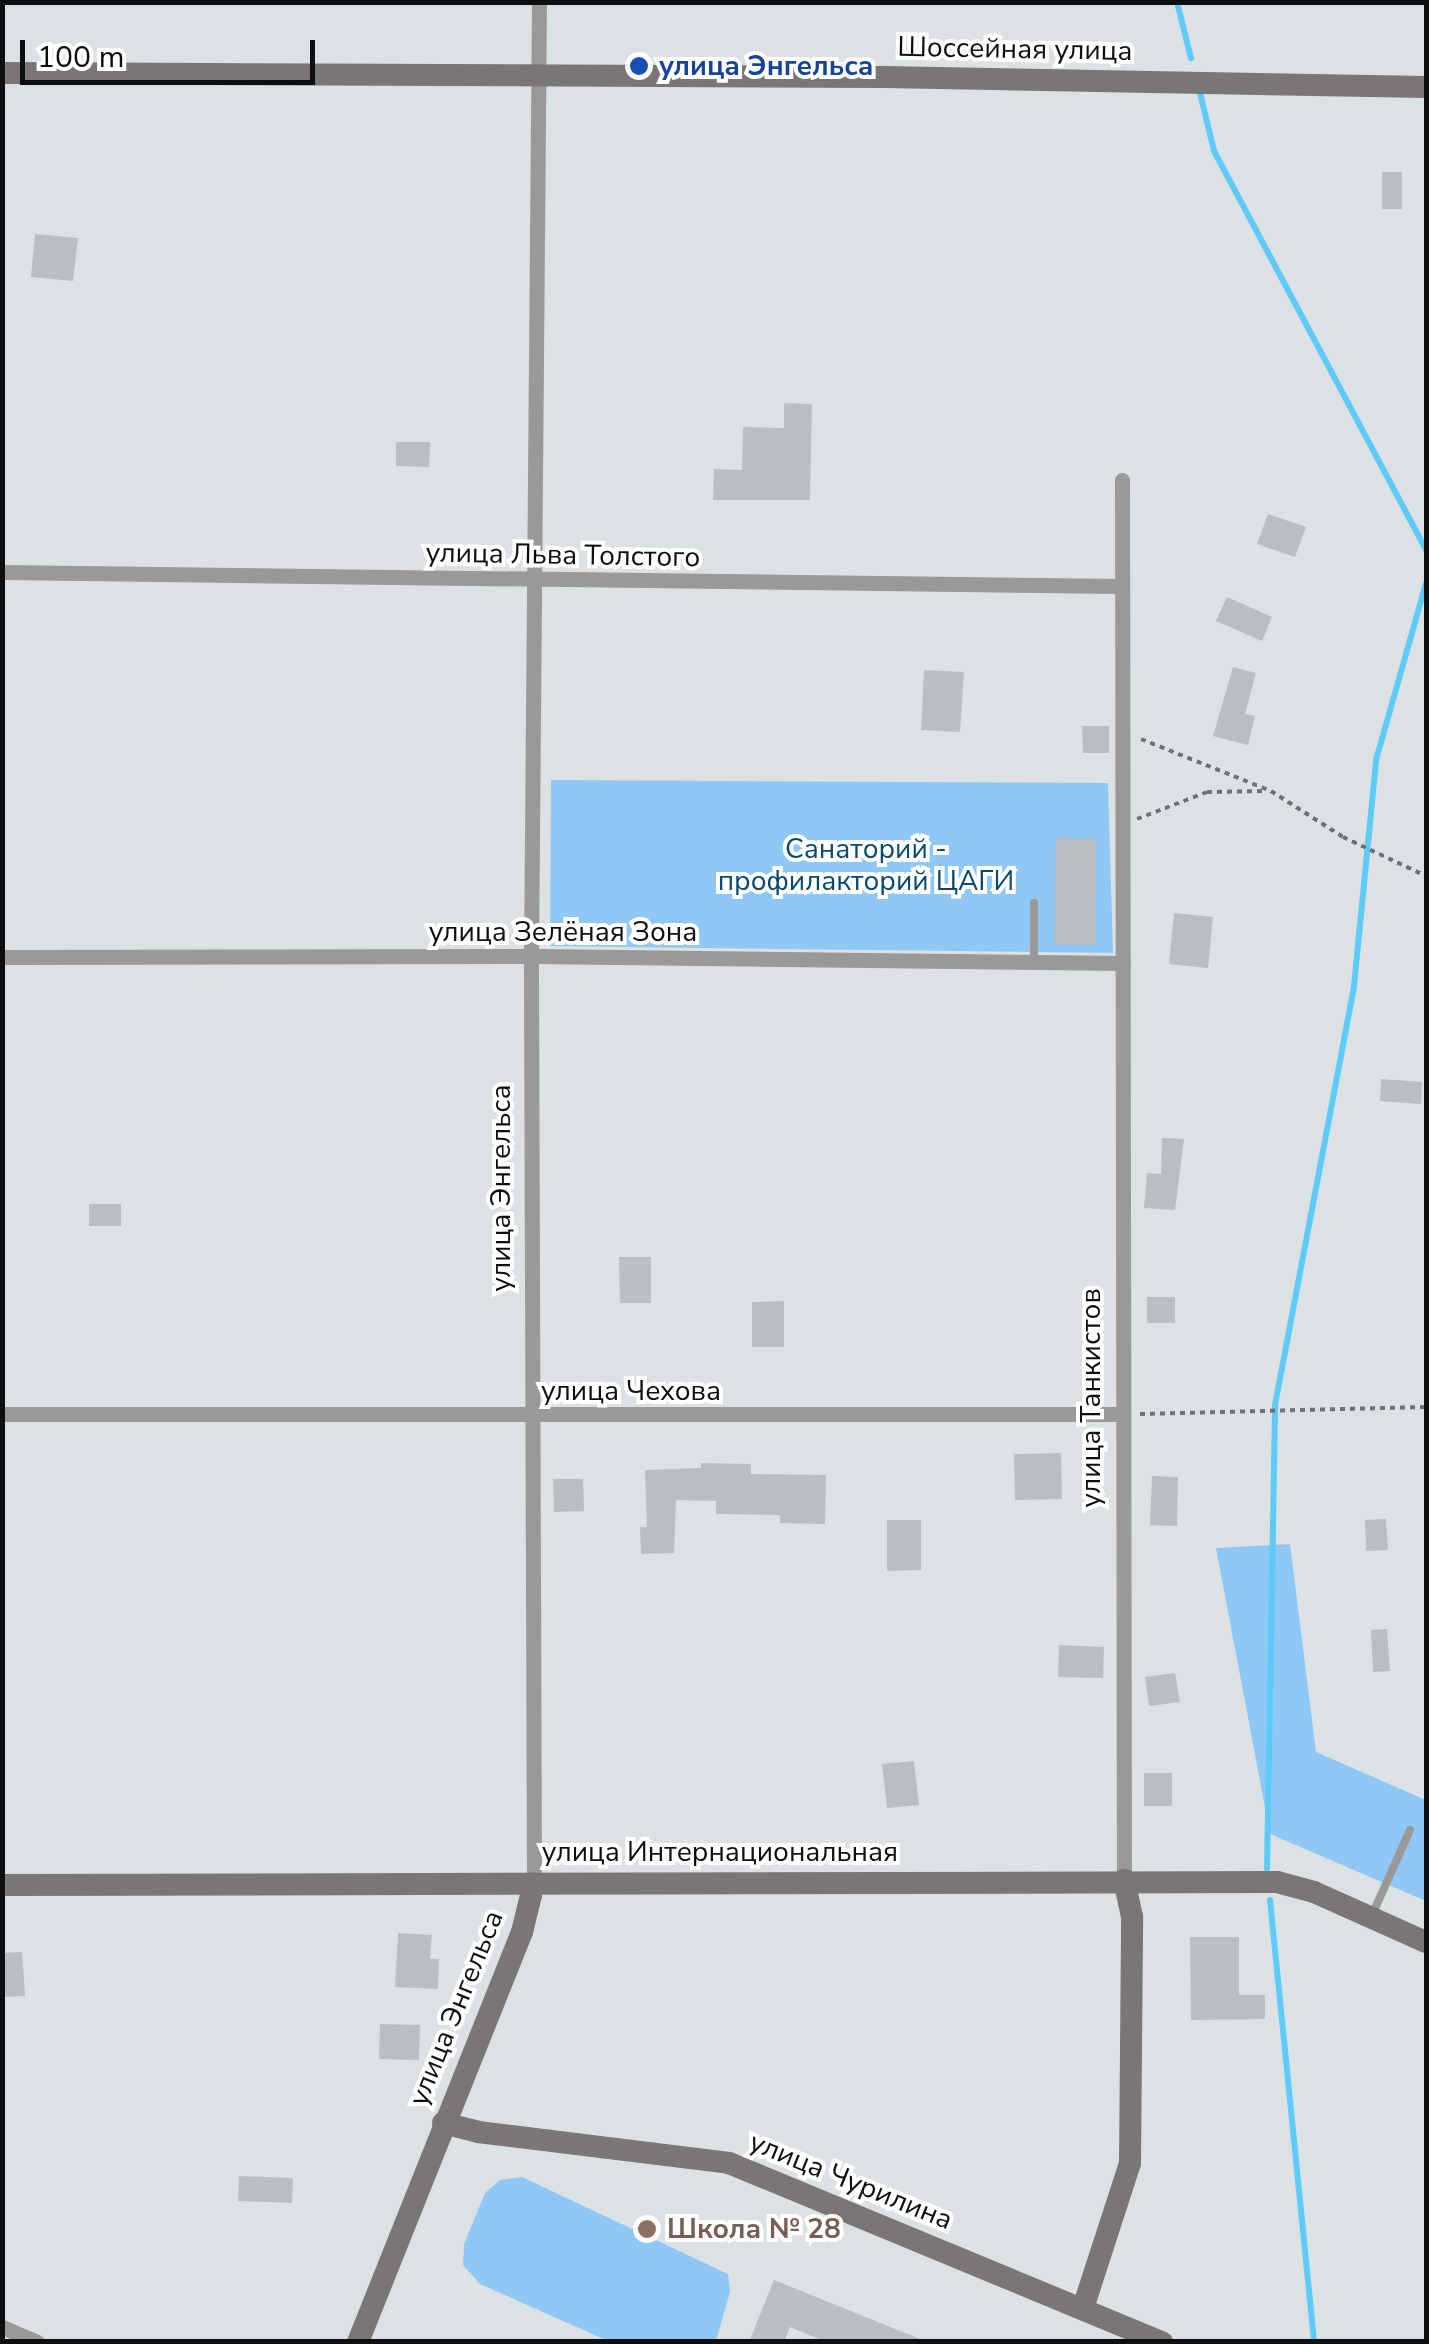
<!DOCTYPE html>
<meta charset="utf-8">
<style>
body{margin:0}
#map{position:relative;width:1429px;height:2344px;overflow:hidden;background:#dce1e4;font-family:"Nunito Sans",sans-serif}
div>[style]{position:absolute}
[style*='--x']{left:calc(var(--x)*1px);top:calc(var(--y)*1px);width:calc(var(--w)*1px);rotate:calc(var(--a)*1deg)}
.green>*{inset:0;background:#90c8f5}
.stream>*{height:6px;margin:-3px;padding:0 3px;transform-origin:3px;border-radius:3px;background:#5ecaf8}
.building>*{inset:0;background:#babec2}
.path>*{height:4px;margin-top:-2px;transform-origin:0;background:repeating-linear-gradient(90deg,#6e7173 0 5px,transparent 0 10px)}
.lane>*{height:8px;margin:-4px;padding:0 4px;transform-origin:4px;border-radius:4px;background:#9b9898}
.street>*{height:15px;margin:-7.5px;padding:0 7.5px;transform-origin:7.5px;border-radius:7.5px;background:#9b9898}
.secondary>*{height:22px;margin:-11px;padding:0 11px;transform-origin:11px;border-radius:11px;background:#7a7676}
.dots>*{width:28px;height:28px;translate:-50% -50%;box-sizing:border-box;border:5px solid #fff;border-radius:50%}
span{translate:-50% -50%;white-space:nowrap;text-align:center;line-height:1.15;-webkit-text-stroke:8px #fff;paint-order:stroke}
.street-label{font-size:28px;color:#0c0e0f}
.transit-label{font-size:28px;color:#164399;font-weight:700}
.left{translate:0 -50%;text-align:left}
.park-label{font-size:28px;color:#094870}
.education-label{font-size:28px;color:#785e54;font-weight:700}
.frame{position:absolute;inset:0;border:5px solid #0c0e0f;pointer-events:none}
.scale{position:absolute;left:20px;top:40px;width:295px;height:45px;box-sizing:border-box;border:5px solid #0c0e0f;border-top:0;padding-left:12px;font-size:30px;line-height:35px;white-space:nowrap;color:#0c0e0f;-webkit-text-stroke:8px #fff;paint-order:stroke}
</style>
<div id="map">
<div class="green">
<div style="clip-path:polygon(551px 780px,1108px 783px,1113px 953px,550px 946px)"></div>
<div style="clip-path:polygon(1290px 1544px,1316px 1752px,1426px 1800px,1426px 1901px,1270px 1834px,1216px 1548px)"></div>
<div style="clip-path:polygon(522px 2177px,728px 2274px,730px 2292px,716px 2341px,608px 2341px,480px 2284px,463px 2265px,464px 2244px,485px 2193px,500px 2180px)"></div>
</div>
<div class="stream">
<div style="--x:1177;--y:2;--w:58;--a:76"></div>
<div style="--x:1200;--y:93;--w:60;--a:76.4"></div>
<div style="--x:1214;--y:151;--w:452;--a:62"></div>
<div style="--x:1267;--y:1869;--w:464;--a:-89"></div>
<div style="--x:1275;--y:1405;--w:426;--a:-79.3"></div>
<div style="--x:1354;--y:986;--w:227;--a:-84.4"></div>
<div style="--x:1376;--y:760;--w:184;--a:-74.2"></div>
<div style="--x:1270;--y:1900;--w:444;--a:84.3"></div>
</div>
<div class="building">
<div style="clip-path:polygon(1382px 172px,1402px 172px,1402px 209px,1382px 209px)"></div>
<div style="clip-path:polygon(35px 234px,78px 238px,73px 281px,31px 277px)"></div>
<div style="clip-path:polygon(784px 403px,812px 404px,810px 500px,713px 500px,714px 469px,742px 470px,743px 427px,784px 428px)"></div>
<div style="clip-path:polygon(396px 442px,430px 442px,429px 467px,396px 466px)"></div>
<div style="clip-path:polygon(1268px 514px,1306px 527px,1295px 557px,1257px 544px)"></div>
<div style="clip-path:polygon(1227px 597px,1272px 617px,1262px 641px,1216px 621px)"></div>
<div style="clip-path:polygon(1233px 667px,1256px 673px,1245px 714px,1255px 716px,1248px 745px,1213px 736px)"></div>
<div style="clip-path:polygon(924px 670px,964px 672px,960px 732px,921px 730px)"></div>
<div style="clip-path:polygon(1082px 726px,1109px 726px,1109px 753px,1083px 753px)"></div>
<div style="clip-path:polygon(1056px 838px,1096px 839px,1095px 945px,1054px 944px)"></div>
<div style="clip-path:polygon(1174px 913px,1213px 917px,1208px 968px,1169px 964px)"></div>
<div style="clip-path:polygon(1381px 1079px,1422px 1082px,1421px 1104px,1380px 1101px)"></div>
<div style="clip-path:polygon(1162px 1138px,1184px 1139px,1175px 1210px,1144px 1208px,1147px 1173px,1161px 1174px)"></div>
<div style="clip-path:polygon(89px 1204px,121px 1204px,121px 1226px,89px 1226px)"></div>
<div style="clip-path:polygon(619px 1257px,651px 1257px,651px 1303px,620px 1303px)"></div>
<div style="clip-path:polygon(1147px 1297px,1175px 1297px,1175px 1323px,1147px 1323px)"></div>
<div style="clip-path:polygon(784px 1301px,784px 1347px,752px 1347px,752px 1302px)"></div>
<div style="clip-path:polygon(1061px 1453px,1062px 1499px,1015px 1500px,1014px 1454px)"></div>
<div style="clip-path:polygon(701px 1463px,751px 1464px,751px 1474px,826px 1475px,825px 1524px,780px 1523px,780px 1515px,716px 1514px,716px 1501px,676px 1500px,674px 1553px,641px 1554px,640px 1527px,647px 1527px,645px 1470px,701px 1468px)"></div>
<div style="clip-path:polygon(1152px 1476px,1178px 1477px,1177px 1526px,1150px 1525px)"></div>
<div style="clip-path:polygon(553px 1479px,583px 1479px,584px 1511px,554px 1512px)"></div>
<div style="clip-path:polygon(1386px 1519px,1388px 1550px,1366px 1551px,1365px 1520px)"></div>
<div style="clip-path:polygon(887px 1520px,921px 1520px,921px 1570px,887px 1571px)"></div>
<div style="clip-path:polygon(1387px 1629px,1390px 1671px,1373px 1672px,1371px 1630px)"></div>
<div style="clip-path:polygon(1059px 1645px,1104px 1647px,1103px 1678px,1058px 1677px)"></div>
<div style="clip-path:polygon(1175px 1673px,1180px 1702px,1149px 1706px,1145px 1677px)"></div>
<div style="clip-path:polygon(914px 1761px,919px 1805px,887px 1808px,882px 1764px)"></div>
<div style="clip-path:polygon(1144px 1773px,1172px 1773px,1172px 1806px,1144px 1806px)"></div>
<div style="clip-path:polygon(398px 1933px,432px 1935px,430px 1959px,439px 1959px,438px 1989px,395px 1987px)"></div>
<div style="clip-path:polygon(1190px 1937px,1239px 1937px,1239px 1995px,1265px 1995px,1265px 2019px,1191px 2020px)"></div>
<div style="clip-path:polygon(22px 1952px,25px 1996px,2px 1997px,2px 1953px)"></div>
<div style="clip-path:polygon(380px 2024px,420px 2025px,419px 2060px,379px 2059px)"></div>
<div style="clip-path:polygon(239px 2176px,293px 2178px,292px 2203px,238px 2201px)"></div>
<div style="clip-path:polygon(774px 2280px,925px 2341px,925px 2342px,826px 2342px,790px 2327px,784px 2342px,749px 2342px)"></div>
</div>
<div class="path">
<div style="--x:1141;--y:739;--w:140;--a:21.8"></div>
<div style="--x:1271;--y:791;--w:85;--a:32.6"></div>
<div style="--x:1343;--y:837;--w:92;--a:25.2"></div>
<div style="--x:1137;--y:819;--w:75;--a:-21.1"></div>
<div style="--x:1207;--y:792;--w:60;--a:-1"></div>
<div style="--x:1140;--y:1414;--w:286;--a:-1.4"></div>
</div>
<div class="lane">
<div style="--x:1034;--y:962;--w:59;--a:-90"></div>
<div style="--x:1373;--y:1913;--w:91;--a:-66"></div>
</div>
<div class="street">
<div style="--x:1122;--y:480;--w:1400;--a:89.92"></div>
<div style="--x:2;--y:572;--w:1120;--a:0.72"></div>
<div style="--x:2;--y:957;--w:529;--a:-0.11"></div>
<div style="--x:531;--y:956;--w:592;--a:0.68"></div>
<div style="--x:2;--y:1414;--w:1118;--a:0"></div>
<div style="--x:534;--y:1883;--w:927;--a:-90.19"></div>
<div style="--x:531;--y:956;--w:954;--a:-89.52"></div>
<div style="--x:2;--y:2327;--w:38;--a:23"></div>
</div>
<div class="secondary">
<div style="--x:2;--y:73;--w:882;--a:0.26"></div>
<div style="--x:884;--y:77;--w:542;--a:1.06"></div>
<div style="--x:2;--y:1885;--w:1275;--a:-0.13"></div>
<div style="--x:1277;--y:1882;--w:38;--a:15"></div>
<div style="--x:1314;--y:1892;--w:123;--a:24.1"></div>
<div style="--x:443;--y:2123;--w:36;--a:14"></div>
<div style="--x:478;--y:2132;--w:253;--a:7"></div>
<div style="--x:729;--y:2163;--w:469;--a:22.5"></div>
<div style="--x:1083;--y:2308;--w:152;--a:-72"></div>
<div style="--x:1130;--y:2163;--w:246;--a:-89.5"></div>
<div style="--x:1132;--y:1917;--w:38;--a:-102"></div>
<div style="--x:358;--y:2342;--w:442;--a:-68.2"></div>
<div style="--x:522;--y:1932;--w:50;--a:-76.2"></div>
</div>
<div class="dots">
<div style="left:639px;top:66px;background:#1a4fb4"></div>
<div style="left:647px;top:2229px;background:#8d6e63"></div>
</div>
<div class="street-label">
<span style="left:1015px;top:49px;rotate:1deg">Шоссейная улица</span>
<span style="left:563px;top:555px;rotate:1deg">улица Льва Толстого</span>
<span style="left:563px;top:932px">улица Зелёная Зона</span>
<span style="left:501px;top:1188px;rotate:-90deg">улица Энгельса</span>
<span style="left:631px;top:1391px">улица Чехова</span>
<span style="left:1091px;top:1398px;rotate:-90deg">улица Танкистов</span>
<span style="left:720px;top:1852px">улица Интернациональная</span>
<span style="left:456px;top:2008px;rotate:-68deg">улица Энгельса</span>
<span style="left:851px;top:2181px;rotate:22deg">улица Чурилина</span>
</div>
<div class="transit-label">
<span class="left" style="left:659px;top:66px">улица Энгельса</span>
</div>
<div class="park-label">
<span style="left:866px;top:865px">Санаторий -<br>профилакторий ЦАГИ</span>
</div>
<div class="education-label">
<span class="left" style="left:667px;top:2229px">Школа № 28</span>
</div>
<div class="frame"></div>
<div class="scale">100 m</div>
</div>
